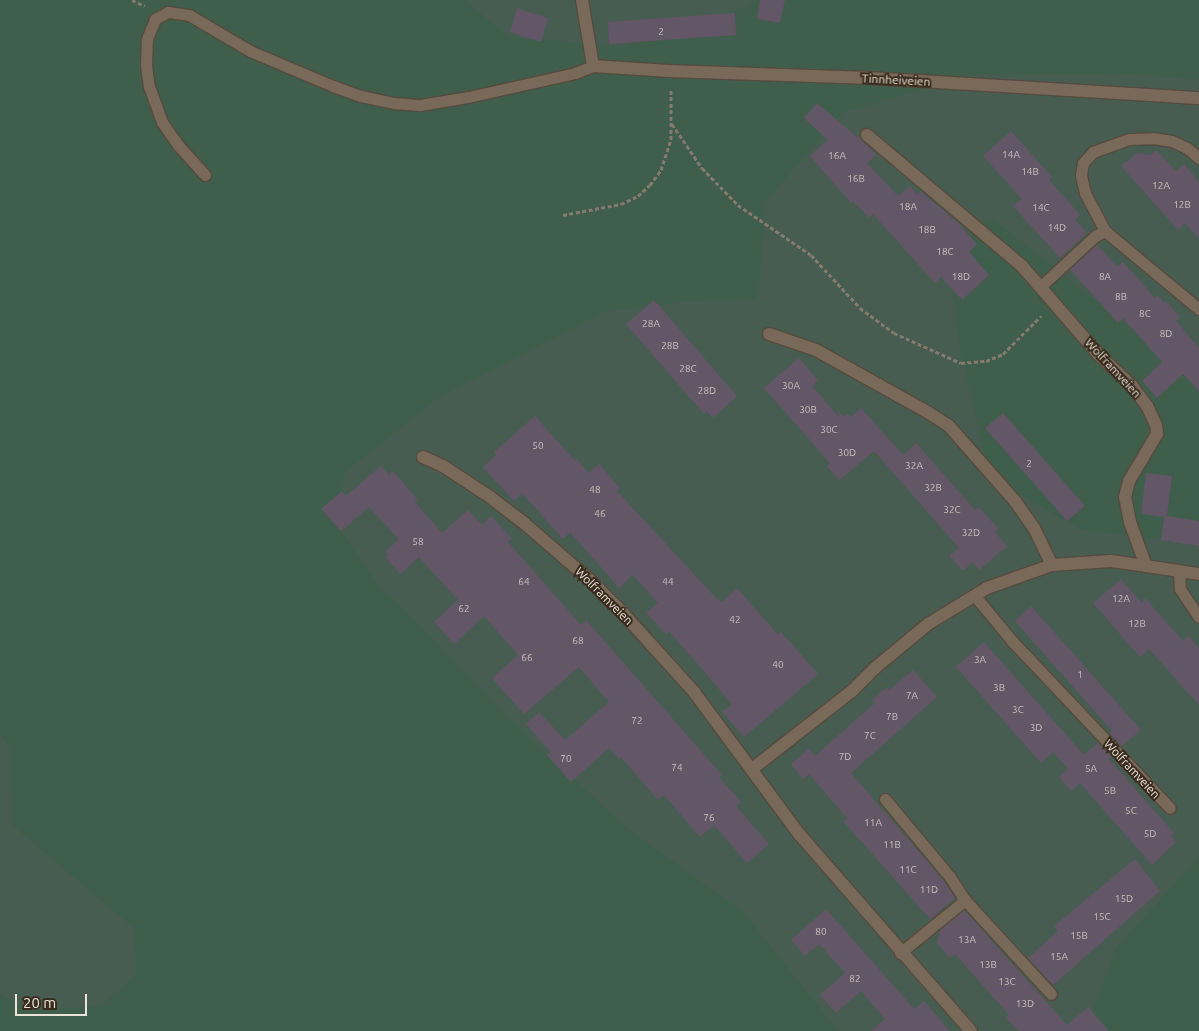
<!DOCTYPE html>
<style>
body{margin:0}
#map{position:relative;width:1199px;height:1031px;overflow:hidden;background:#392c1e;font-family:Ubuntu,sans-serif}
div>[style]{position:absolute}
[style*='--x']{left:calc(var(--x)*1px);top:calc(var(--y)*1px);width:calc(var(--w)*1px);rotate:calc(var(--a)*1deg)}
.green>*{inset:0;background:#485d51}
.forest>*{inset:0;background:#3f5e4c}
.building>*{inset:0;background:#635667}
.path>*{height:3px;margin-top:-1.5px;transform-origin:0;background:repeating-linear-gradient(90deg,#857a6e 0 4px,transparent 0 6.5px)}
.roads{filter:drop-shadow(1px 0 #554b3e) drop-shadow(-1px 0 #554b3e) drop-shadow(0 1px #554b3e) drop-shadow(0 -1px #554b3e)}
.service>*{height:11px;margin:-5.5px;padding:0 5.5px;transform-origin:5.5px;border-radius:5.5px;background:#786959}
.minor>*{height:12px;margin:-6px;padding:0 6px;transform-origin:6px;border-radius:6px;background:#786959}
.tertiary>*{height:12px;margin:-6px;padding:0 6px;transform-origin:6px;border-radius:6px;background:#786959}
span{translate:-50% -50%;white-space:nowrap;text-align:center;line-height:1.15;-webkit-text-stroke:4px #392c1e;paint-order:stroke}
.number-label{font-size:10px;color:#c9c0bd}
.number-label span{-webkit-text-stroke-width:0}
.street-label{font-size:12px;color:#ebe3da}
.scale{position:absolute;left:15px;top:994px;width:72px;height:22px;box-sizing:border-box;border:2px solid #ebe3da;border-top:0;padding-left:6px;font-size:15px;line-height:18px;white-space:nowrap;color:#ebe3da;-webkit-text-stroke:4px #392c1e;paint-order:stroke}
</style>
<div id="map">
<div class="green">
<div style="clip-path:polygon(0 0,1199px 0,1199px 1031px,0 1031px)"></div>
</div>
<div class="forest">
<div style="clip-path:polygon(0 0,465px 0,508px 37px,623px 46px,749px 6px,758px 0,1199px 0,1199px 80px,1120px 73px,976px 75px,843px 112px,767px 200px,757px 299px,692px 301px,604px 312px,438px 398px,344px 473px,338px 526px,383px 593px,393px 598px,529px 739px,632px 832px,743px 912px,838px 1031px,0 1031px,0 994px,32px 1010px,101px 1006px,137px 974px,134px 928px,11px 824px,10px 747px,0 735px)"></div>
<div style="clip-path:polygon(994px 220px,1146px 341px,1199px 389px,1199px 545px,1082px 530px,990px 477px,959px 344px,948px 253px,971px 224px)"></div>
<div style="clip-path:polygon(1199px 857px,1199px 1031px,1096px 1031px,1089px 1021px,1116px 948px)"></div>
</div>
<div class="building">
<div style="clip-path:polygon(760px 0,785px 0,780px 23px,757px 19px)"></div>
<div style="clip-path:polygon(517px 8px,548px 18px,541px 42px,510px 32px)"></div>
<div style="clip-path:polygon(735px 13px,736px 35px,609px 44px,608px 22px)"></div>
<div style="clip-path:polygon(817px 103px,857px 137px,858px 136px,876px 155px,867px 163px,898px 196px,910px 186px,917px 194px,920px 191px,957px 222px,977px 244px,969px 252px,989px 275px,962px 300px,941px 277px,935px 283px,873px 214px,869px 218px,853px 201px,851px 203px,810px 156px,828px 140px,804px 118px)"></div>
<div style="clip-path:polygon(1011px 131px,1052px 177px,1049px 180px,1080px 215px,1075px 220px,1087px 233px,1060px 258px,1013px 206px,1022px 199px,983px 156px)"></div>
<div style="clip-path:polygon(1156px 150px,1176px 171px,1184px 164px,1199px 182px,1199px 238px,1185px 223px,1178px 230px,1121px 166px,1137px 153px,1150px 155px)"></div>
<div style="clip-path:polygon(1097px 245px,1117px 267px,1123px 262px,1155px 298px,1158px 296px,1164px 303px,1166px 301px,1180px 317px,1176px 321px,1199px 348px,1199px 391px,1183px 374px,1157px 398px,1142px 381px,1162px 362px,1123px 318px,1118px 323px,1070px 269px)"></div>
<div style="clip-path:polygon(654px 300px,737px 396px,713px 418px,707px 411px,704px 414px,626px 324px)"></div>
<div style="clip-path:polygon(799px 358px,818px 381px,812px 386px,838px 416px,841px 413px,844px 417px,848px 413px,851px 417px,861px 408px,903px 455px,916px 443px,975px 510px,978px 507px,999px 529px,995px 532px,1007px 546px,979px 570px,972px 562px,963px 571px,949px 556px,959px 548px,874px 451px,839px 480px,827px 466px,830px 463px,764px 388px)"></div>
<div style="clip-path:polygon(1003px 413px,1085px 506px,1067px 521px,985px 428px)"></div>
<div style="clip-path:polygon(535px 416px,575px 461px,577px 459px,589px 473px,599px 464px,620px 488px,617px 491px,717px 599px,722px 602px,737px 588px,778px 635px,781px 632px,818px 674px,744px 737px,722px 712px,732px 704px,669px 631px,666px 634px,646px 613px,658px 603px,633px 575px,619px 588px,570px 532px,563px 539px,522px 493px,514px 501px,483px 467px,496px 455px,494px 452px)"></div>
<div style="clip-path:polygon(381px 466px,389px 475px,393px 471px,418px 500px,415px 502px,442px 533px,468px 510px,482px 525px,491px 516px,512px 539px,508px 542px,581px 625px,586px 620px,722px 775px,719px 777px,741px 802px,736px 806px,769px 844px,747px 863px,714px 825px,700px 837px,664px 795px,658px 800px,621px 757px,619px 759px,609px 748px,571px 782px,547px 755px,551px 752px,526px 724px,539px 712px,565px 740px,609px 702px,579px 667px,524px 714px,492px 678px,518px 655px,484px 616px,454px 644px,434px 622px,458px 600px,419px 557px,400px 574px,385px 557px,388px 555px,385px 552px,398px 540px,398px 538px,369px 507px,341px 531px,321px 509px,342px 491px,346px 496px)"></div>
<div style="clip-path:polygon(1146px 473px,1172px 476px,1167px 516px,1199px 521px,1199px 546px,1161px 540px,1164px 517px,1141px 514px)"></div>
<div style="clip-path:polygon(1121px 579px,1142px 603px,1145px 598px,1183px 641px,1188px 636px,1199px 648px,1199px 705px,1149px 649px,1140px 657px,1093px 603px)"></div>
<div style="clip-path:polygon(1031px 606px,1141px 730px,1122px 746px,1109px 733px,1112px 731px,1015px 621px)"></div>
<div style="clip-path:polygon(984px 642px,1084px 755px,1098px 743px,1111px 756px,1108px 758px,1174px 833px,1171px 836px,1176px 842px,1152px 865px,1080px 783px,1071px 791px,1059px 777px,1068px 769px,1053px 752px,1041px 763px,956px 667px)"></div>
<div style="clip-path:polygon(913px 670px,937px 697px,851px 773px,944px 881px,955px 898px,930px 919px,844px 822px,847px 818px,809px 774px,803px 779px,791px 764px,809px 749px,815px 756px,875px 703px,872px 700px,887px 687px,889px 690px)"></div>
<div style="clip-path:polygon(1135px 859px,1160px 891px,1053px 985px,1028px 958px,1058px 931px,1054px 926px)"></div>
<div style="clip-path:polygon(826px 909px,914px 1009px,924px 1001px,950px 1031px,871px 1031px,885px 1019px,861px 991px,836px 1013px,820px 995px,845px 973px,819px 944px,805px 956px,791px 940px)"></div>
<div style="clip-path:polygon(964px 910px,1067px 1025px,1088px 1007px,1109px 1031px,1018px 1031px,1006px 1018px,1009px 1015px,955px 954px,950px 958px,937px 943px,940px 930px)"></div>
</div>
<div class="path">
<div style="--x:132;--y:0;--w:14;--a:25"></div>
<div style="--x:672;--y:124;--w:53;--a:55.7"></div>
<div style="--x:702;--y:168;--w:52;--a:45.8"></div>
<div style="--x:738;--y:205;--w:88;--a:34.4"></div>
<div style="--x:811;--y:255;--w:72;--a:47.2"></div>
<div style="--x:860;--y:308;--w:42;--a:36.3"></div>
<div style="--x:894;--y:333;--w:73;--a:24.1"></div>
<div style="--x:961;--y:363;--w:25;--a:-5"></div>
<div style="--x:986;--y:361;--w:18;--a:-22"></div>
<div style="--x:1003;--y:354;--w:54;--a:-45"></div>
<div style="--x:563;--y:215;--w:59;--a:-10.7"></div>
<div style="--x:621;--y:204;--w:19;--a:-25"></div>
<div style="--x:638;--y:196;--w:16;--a:-43"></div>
<div style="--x:650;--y:185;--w:19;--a:-54"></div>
<div style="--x:661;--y:170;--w:32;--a:-72"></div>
<div style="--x:671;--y:140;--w:51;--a:-90"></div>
</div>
<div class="roads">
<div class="service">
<div style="--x:205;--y:175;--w:40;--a:-132"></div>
<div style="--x:178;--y:145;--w:28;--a:-125"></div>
<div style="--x:162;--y:122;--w:37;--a:-110"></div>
<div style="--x:149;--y:87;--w:22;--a:-98"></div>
<div style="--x:146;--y:65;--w:26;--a:-88"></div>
<div style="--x:147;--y:39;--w:22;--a:-68"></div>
<div style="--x:155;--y:19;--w:15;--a:-28"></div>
<div style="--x:168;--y:12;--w:21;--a:8"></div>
<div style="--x:189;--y:15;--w:71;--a:30.5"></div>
<div style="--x:250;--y:51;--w:90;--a:22.9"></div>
<div style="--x:333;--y:86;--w:30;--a:20"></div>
<div style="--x:361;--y:96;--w:35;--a:12"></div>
<div style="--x:395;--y:103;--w:25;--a:5"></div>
<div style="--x:420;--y:105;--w:49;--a:-9.5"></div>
<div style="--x:468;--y:97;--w:110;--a:-12.6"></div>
<div style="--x:575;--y:73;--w:19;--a:-21"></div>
<div style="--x:1105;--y:231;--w:43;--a:-117.8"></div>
<div style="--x:1085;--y:193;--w:18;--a:-103"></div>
<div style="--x:1081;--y:175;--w:12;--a:-81"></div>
<div style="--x:1083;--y:163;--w:15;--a:-48"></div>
<div style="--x:1093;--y:152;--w:38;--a:-20"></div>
<div style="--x:1129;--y:139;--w:24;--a:-2"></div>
<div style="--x:1153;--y:138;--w:19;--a:9"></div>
<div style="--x:1172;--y:141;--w:17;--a:25"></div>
<div style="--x:1187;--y:148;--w:16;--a:40"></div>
<div style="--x:1041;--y:286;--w:74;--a:-42.8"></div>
<div style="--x:1095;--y:236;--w:11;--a:-27"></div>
<div style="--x:1105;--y:231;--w:122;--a:39.7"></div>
<div style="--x:1179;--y:572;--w:17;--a:87"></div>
<div style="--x:1180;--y:589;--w:34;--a:56"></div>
<div style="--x:974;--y:595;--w:61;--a:50.3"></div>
<div style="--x:1013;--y:642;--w:228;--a:46.6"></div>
<div style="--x:885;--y:799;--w:102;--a:50.2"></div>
<div style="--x:950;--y:877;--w:27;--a:57"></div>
<div style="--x:900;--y:953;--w:84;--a:-39.2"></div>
<div style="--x:965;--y:900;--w:127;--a:47.5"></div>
</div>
<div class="minor">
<div style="--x:582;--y:0;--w:67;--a:80.5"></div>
<div style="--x:769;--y:334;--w:50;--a:18.8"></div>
<div style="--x:816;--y:350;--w:129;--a:29.1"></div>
<div style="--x:929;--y:413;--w:24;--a:33"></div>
<div style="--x:949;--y:426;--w:100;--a:48.7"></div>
<div style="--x:1015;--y:501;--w:33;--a:55"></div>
<div style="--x:1034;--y:528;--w:41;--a:64.1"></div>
<div style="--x:423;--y:457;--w:22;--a:24"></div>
<div style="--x:443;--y:466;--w:56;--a:33.4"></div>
<div style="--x:490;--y:497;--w:43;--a:37.4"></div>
<div style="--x:524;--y:523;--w:90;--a:40.9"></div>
<div style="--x:592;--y:582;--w:40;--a:45"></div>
<div style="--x:620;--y:610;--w:110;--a:47.9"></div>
<div style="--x:694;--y:692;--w:178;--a:53.5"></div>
<div style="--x:800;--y:835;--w:260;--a:48.9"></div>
<div style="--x:1146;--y:566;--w:54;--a:8.6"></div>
<div style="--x:752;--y:769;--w:128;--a:-38"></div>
<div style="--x:853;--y:690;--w:31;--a:-45"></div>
<div style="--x:875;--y:668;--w:69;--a:-39.7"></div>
<div style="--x:928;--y:624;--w:69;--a:-31.4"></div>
<div style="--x:987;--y:588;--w:69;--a:-19.5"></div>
<div style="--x:1052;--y:565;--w:59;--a:-3.9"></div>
<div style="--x:1111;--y:561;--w:35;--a:8"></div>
<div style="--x:1146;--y:566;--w:47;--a:-110"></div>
<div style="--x:1130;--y:522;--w:25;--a:-101"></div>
<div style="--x:1125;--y:497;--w:16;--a:-76"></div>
<div style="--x:1129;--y:481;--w:55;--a:-59.2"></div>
<div style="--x:1157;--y:434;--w:9;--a:-96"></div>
<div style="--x:1156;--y:425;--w:21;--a:-115"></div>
<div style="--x:1147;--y:406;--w:26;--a:-127"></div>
<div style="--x:1131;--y:385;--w:44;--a:-136.8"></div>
<div style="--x:1099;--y:355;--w:118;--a:-130.9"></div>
<div style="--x:1022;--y:266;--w:203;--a:-139.8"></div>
</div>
<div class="tertiary">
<div style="--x:593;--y:66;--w:76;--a:3.8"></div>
<div style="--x:669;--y:71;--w:201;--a:2"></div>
<div style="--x:870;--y:78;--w:330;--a:3.5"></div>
</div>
</div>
<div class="number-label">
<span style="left:661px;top:32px">2</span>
<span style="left:1011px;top:155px">14A</span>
<span style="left:837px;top:156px">16A</span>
<span style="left:1030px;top:172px">14B</span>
<span style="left:856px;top:179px">16B</span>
<span style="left:1161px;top:186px">12A</span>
<span style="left:1182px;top:205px">12B</span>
<span style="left:908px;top:207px">18A</span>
<span style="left:1041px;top:208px">14C</span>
<span style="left:1057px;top:228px">14D</span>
<span style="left:927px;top:230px">18B</span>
<span style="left:945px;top:252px">18C</span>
<span style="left:961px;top:277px">18D</span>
<span style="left:1105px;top:277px">8A</span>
<span style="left:1121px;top:297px">8B</span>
<span style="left:1145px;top:314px">8C</span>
<span style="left:651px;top:324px">28A</span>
<span style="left:1166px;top:334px">8D</span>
<span style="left:670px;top:346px">28B</span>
<span style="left:688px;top:369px">28C</span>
<span style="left:791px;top:386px">30A</span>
<span style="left:707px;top:391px">28D</span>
<span style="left:808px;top:410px">30B</span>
<span style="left:829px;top:430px">30C</span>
<span style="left:538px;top:446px">50</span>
<span style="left:847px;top:453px">30D</span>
<span style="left:1029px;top:464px">2</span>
<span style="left:914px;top:466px">32A</span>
<span style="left:933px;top:488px">32B</span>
<span style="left:595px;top:490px">48</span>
<span style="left:952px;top:510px">32C</span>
<span style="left:600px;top:514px">46</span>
<span style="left:971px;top:533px">32D</span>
<span style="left:418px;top:542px">58</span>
<span style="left:524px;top:582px">64</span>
<span style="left:668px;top:582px">44</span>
<span style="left:1121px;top:599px">12A</span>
<span style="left:464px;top:609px">62</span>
<span style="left:735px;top:620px">42</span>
<span style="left:1137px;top:624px">12B</span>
<span style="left:578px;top:641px">68</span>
<span style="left:527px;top:658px">66</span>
<span style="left:980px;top:660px">3A</span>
<span style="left:778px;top:665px">40</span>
<span style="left:1080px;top:675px">1</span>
<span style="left:999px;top:688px">3B</span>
<span style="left:912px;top:696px">7A</span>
<span style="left:1018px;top:710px">3C</span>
<span style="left:892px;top:717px">7B</span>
<span style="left:637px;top:721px">72</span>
<span style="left:1036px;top:728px">3D</span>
<span style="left:870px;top:736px">7C</span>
<span style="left:845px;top:757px">7D</span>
<span style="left:566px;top:759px">70</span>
<span style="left:677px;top:768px">74</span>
<span style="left:1091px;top:769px">5A</span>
<span style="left:1110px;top:791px">5B</span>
<span style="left:1131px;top:811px">5C</span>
<span style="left:709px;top:818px">76</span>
<span style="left:873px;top:823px">11A</span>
<span style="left:1150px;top:834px">5D</span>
<span style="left:892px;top:845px">11B</span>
<span style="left:908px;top:870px">11C</span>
<span style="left:929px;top:890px">11D</span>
<span style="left:1124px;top:899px">15D</span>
<span style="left:1102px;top:917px">15C</span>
<span style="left:821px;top:932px">80</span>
<span style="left:1079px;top:936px">15B</span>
<span style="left:967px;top:940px">13A</span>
<span style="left:1059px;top:957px">15A</span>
<span style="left:988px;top:965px">13B</span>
<span style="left:855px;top:979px">82</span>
<span style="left:1007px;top:982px">13C</span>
<span style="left:1025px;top:1004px">13D</span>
</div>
<div class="street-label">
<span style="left:896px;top:80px;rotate:3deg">Tinnheiveien</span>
<span style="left:1113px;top:368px;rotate:47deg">Wolframveien</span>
<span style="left:604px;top:596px;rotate:45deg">Wolframveien</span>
<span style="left:1132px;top:769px;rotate:47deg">Wolframveien</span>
</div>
<div class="scale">20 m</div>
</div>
